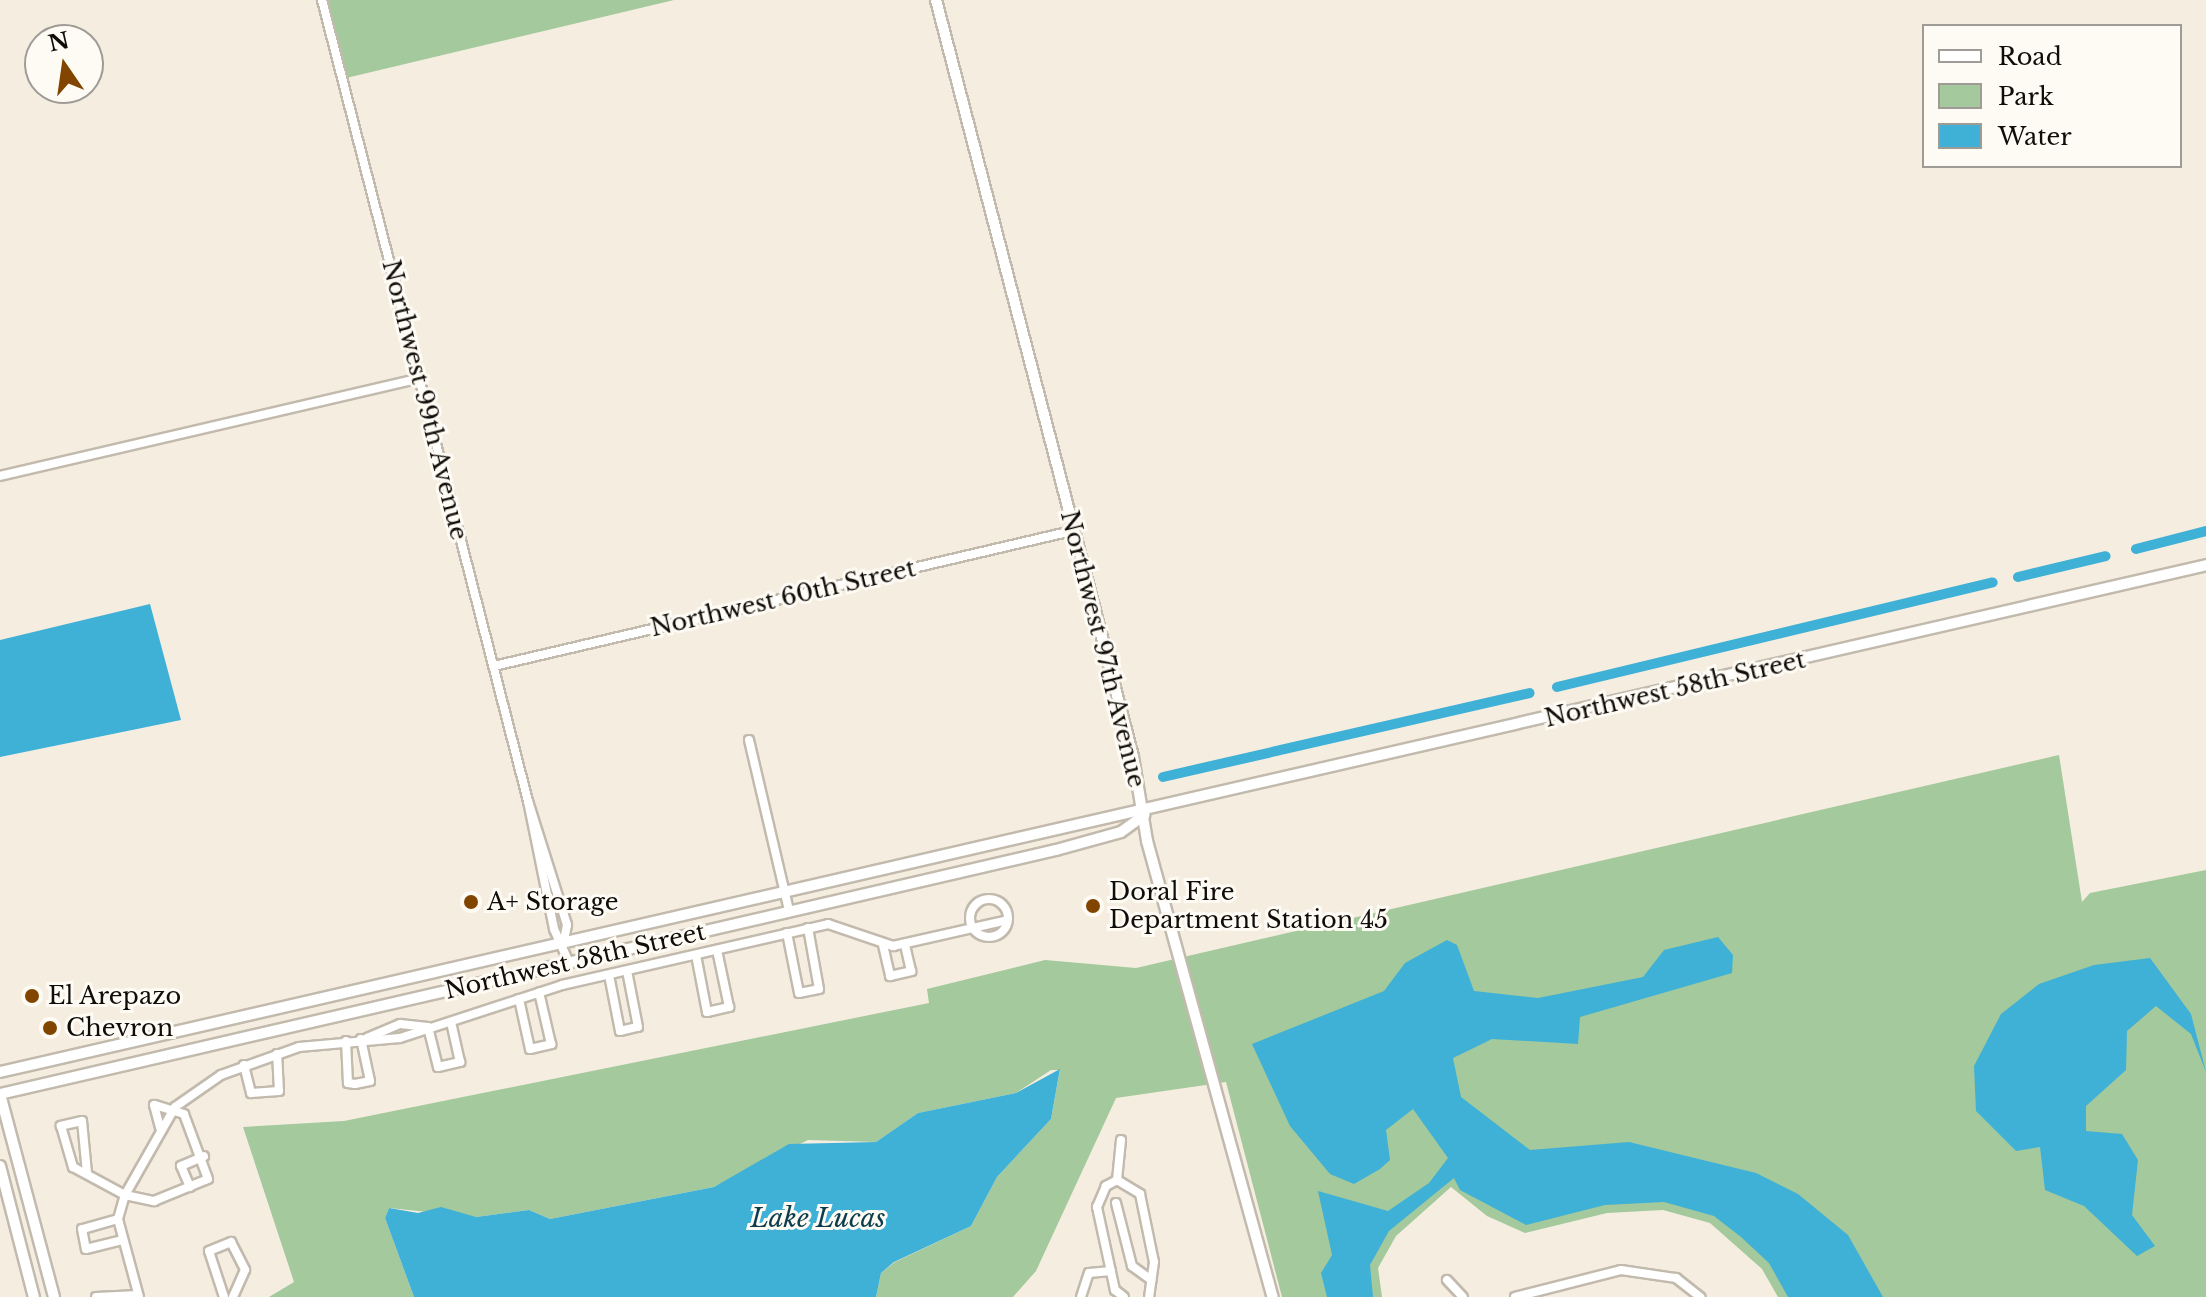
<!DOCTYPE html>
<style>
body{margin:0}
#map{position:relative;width:2206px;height:1297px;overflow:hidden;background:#f5ede0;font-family:"Libre Baskerville",serif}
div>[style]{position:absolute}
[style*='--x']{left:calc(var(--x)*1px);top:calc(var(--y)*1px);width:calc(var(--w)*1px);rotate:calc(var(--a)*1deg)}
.green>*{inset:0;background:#a3c99c}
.water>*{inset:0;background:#3fb0d6}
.canal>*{height:10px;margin:-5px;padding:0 5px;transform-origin:5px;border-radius:5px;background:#3fb0d6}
.roads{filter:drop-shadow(2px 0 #c2baad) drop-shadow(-2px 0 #c2baad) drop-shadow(0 2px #c2baad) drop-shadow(0 -2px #c2baad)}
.minor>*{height:8px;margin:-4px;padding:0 4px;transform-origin:4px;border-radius:4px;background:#fff}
.minor>.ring{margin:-4px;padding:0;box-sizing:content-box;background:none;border:8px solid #fff;border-radius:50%}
.tertiary>*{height:10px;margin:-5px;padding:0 5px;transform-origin:5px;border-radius:5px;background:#fff}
.dots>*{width:22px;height:22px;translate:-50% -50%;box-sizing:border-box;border:4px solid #fefbf5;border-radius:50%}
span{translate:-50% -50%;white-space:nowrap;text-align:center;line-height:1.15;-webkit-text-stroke:6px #fefbf5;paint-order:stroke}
.street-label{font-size:24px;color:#100d09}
.poi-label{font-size:24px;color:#100d09}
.left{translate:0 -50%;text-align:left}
.water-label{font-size:26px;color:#0b3d4d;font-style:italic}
.legend{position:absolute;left:1922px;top:24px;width:260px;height:144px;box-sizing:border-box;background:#fefbf5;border:2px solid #9f9c97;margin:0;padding:10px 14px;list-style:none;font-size:24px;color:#100d09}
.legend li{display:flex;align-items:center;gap:16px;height:40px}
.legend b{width:40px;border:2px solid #9f9c97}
.north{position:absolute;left:24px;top:24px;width:80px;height:80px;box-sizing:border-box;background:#fefbf5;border:2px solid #9f9c97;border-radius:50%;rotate:347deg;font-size:22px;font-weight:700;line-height:32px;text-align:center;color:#100d09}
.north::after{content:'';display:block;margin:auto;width:28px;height:36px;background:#814500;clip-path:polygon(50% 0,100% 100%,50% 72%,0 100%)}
</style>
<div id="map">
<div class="green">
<div style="clip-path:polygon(325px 0,674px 0,342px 79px)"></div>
<div style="clip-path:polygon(2059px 755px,2082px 902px,2090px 893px,2206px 870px,2206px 1297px,1778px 1297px,1762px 1269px,1710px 1223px,1663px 1210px,1607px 1213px,1525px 1233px,1487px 1216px,1451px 1187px,1396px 1236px,1378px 1268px,1382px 1297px,1282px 1297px,1226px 1082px,1116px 1098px,1036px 1271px,1013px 1297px,876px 1297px,881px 1273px,895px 1262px,971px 1226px,997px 1177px,1051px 1119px,1060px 1070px,1051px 1070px,1016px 1093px,918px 1113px,876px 1142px,808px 1140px,714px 1187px,550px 1219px,529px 1210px,476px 1217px,389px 1208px,385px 1218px,414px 1297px,269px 1297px,294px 1282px,243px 1127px,344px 1121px,929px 1003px,927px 989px,1045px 960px,1136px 968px)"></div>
</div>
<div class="water">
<div style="clip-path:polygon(150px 604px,181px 720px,0 757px,0 640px)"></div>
<div style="clip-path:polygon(1718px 937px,1733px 955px,1732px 973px,1580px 1017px,1578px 1044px,1492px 1039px,1453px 1058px,1461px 1097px,1530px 1150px,1629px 1142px,1756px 1173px,1798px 1194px,1848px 1235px,1883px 1297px,1788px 1297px,1769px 1263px,1741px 1237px,1714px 1216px,1664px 1202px,1605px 1205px,1526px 1225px,1460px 1190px,1454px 1178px,1389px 1231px,1370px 1265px,1373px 1297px,1327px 1297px,1321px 1273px,1332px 1255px,1318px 1191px,1388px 1211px,1429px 1183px,1448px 1158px,1413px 1109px,1386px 1130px,1390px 1160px,1380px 1169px,1354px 1184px,1330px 1174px,1290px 1126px,1252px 1044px,1384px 991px,1405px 963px,1447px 940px,1457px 945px,1474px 991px,1538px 998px,1643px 977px,1664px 950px)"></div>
<div style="clip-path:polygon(2150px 958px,2191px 1014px,2206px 1072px,2191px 1034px,2156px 1006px,2127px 1031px,2126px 1070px,2086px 1106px,2086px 1131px,2122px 1134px,2138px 1160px,2132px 1215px,2155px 1246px,2137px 1256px,2084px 1206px,2045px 1190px,2040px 1147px,2016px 1151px,1976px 1111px,1974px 1066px,2001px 1014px,2039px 984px,2094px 965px)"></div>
<div style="clip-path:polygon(1060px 1069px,1051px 1119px,997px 1177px,971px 1226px,894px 1262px,881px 1273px,876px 1297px,414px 1297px,385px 1218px,389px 1208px,418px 1213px,441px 1207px,476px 1217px,529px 1210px,550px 1219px,714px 1187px,789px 1144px,876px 1142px,918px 1113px,1016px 1093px)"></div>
</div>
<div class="canal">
<div style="--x:2136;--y:549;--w:72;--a:-14.4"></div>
<div style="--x:2018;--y:577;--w:90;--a:-13.4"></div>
<div style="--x:1557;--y:687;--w:448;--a:-13.5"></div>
<div style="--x:1163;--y:777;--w:376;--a:-12.9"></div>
</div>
<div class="roads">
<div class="minor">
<div style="--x:322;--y:0;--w:827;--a:75.58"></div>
<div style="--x:528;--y:801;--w:130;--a:72.5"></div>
<div style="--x:567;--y:925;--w:16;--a:101"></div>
<div style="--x:0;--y:476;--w:431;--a:-13.1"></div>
<div style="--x:494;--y:666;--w:594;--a:-13.15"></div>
<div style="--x:749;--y:740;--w:175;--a:76.8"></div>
<div style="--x:528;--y:801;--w:131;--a:78.5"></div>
<div style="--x:554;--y:929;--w:36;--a:66"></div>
<div class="ring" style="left:970px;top:899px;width:30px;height:30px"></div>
<div style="--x:787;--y:933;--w:61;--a:78.7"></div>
<div style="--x:799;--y:993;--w:20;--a:-11"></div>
<div style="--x:819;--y:989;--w:62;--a:-100.2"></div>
<div style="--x:883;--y:945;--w:32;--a:77"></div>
<div style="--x:890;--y:976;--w:22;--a:-13"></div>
<div style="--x:911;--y:971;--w:28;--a:-103"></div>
<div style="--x:696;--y:955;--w:58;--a:79.1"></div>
<div style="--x:707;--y:1012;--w:23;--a:-13"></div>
<div style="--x:729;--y:1007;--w:58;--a:-101.9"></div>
<div style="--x:609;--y:975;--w:57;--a:78.9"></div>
<div style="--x:620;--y:1031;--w:18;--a:-13"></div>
<div style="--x:638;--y:1027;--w:57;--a:-101.1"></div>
<div style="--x:519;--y:999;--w:51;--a:77.6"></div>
<div style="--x:530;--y:1049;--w:22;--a:-13"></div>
<div style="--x:551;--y:1044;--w:53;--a:-103"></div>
<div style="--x:428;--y:1027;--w:41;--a:76"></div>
<div style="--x:438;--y:1067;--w:23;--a:-13"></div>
<div style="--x:460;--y:1062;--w:41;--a:-102.7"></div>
<div style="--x:367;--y:1038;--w:36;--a:-23"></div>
<div style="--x:400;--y:1024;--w:28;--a:6"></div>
<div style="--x:346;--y:1041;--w:42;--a:87.3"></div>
<div style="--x:348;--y:1083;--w:7;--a:8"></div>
<div style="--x:355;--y:1084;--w:15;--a:-11"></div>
<div style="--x:370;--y:1081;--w:43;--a:-102.1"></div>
<div style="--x:244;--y:1065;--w:29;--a:76"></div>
<div style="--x:251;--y:1093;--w:28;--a:-4"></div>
<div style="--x:279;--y:1091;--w:37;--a:-93"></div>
<div style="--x:1121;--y:1140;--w:40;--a:95.7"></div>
<div style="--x:1117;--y:1180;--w:13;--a:151"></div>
<div style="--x:1106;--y:1186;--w:23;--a:113"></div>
<div style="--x:1097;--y:1207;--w:85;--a:77.8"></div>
<div style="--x:1115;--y:1290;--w:11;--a:38"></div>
<div style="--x:87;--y:1173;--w:52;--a:-95.5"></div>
<div style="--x:82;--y:1121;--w:22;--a:167"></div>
<div style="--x:61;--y:1126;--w:43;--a:73.7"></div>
<div style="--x:73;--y:1167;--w:59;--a:28.3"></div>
<div style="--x:125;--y:1195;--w:30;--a:12"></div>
<div style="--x:154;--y:1201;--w:58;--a:-22.2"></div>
<div style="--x:208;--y:1179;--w:69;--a:-110.3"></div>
<div style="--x:184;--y:1114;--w:31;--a:-163"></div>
<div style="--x:154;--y:1105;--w:24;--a:75"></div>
<div style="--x:1117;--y:1180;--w:27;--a:31"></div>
<div style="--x:1140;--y:1194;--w:69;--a:78.4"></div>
<div style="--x:1154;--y:1262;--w:35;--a:98"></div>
<div style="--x:190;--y:1187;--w:23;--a:-113"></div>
<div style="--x:181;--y:1166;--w:25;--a:-23"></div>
<div style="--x:1116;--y:1203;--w:65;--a:75.7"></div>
<div style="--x:1132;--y:1266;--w:24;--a:36"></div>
<div style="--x:118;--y:1219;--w:37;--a:164"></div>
<div style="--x:82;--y:1229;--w:20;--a:79"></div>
<div style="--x:86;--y:1249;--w:38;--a:-14"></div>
<div style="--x:1447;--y:1280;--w:23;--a:47"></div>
<div style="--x:96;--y:1297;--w:42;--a:-2.7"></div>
<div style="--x:139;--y:1297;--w:81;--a:-105.1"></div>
<div style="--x:118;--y:1219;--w:25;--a:-74"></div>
<div style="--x:125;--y:1195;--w:101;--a:-60.4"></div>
<div style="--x:175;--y:1107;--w:56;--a:-34.8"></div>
<div style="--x:221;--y:1075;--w:83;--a:-19.7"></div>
<div style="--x:299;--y:1047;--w:101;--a:-5.1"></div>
<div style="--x:400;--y:1038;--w:170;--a:-18.1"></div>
<div style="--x:562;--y:985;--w:273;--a:-12.9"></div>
<div style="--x:828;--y:924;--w:69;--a:18.7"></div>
<div style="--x:893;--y:946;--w:114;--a:-12.7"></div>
<div style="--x:224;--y:1297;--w:48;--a:-108.1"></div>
<div style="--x:209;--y:1251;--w:24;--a:-22"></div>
<div style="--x:231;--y:1242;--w:31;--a:63"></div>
<div style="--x:245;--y:1270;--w:30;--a:114"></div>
<div style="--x:1081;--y:1297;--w:25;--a:-72"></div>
<div style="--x:1089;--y:1273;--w:22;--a:-5"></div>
<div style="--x:1515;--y:1297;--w:109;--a:-14.3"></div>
<div style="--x:1621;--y:1270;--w:56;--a:8.3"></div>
<div style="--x:1676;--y:1278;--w:31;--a:38"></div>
</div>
<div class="tertiary">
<div style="--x:936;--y:0;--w:782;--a:75.41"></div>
<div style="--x:1133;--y:757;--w:85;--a:80.5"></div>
<div style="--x:1147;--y:841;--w:473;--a:74.6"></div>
<div style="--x:0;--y:1072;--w:2264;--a:-12.94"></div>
<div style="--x:0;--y:1094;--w:1084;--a:-13.01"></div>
<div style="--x:1056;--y:850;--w:67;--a:-15.5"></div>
<div style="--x:1121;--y:832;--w:29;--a:-36"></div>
<div style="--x:0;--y:1094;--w:210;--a:75.1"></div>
<div style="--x:0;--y:1166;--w:135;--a:75.5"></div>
</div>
</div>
<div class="dots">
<div style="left:471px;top:902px;background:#814500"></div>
<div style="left:1093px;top:906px;background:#814500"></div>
<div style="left:32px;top:996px;background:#814500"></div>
<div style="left:50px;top:1028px;background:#814500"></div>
</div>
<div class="street-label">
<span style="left:425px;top:400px;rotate:76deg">Northwest 99th Avenue</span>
<span style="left:783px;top:598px;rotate:-13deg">Northwest 60th Street</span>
<span style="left:1103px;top:649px;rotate:76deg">Northwest 97th Avenue</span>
<span style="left:1675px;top:689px;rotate:-13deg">Northwest 58th Street</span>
<span style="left:575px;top:961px;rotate:-13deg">Northwest 58th Street</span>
</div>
<div class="poi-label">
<span class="left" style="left:1109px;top:906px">Doral Fire<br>Department Station 45</span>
<span class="left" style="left:487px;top:902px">A+ Storage</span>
<span class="left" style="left:48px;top:996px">El Arepazo</span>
<span class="left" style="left:66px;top:1028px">Chevron</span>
</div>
<div class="water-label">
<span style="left:818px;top:1219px">Lake Lucas</span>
</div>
<ul class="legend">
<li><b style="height:10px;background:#fff"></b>Road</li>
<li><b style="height:22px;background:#a3c99c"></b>Park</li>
<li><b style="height:22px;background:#3fb0d6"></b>Water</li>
</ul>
<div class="north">N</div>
</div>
